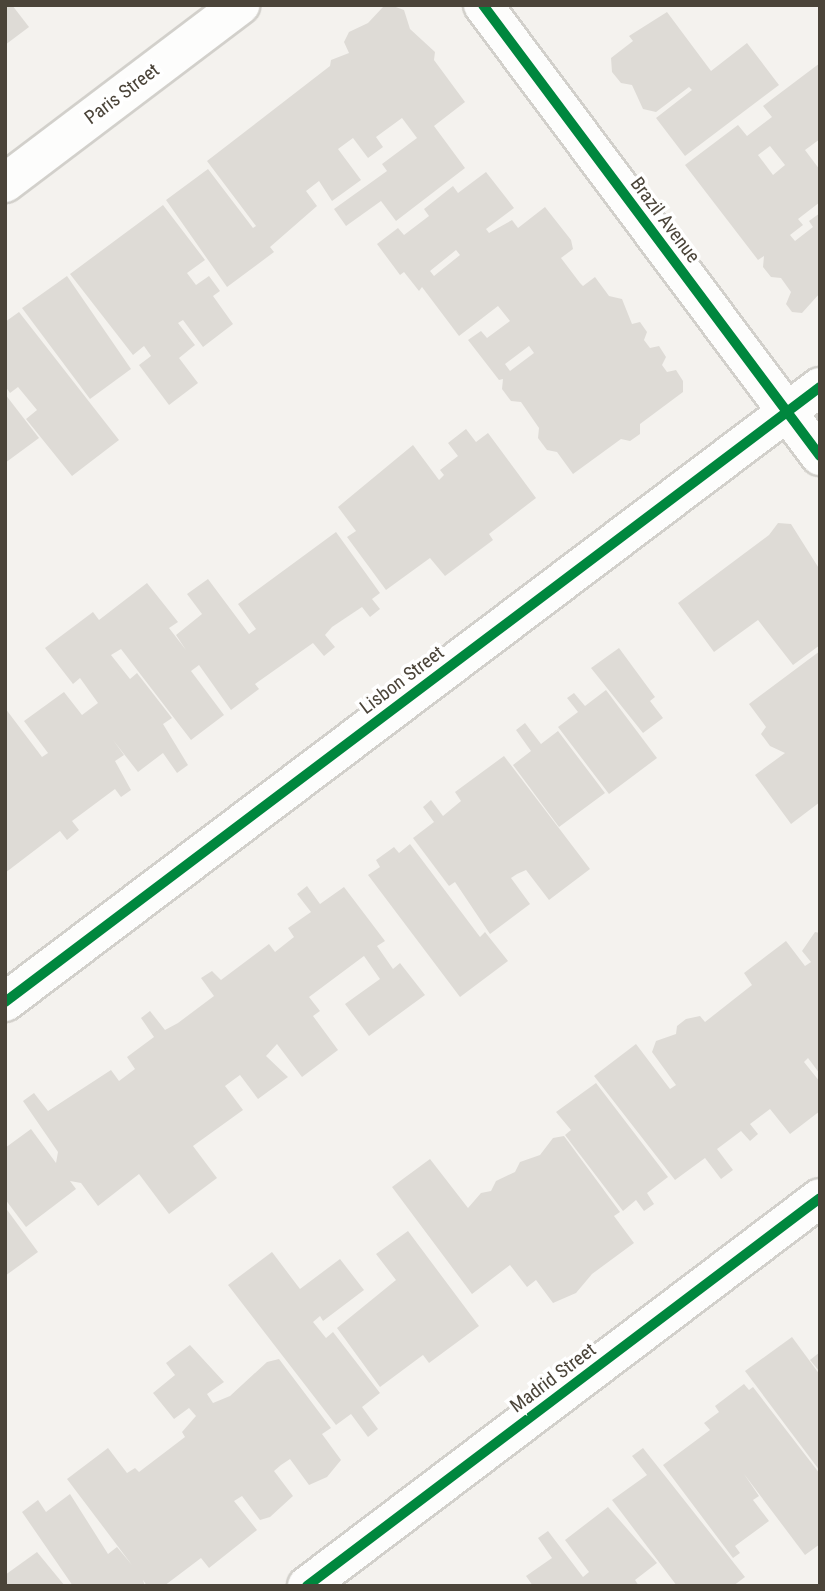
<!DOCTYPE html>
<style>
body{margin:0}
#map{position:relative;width:825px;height:1591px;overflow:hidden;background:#f4f2ee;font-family:"Roboto Condensed",sans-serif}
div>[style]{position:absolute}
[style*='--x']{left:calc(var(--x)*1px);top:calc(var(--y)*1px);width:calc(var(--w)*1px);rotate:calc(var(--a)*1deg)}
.building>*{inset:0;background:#dedbd6}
.roads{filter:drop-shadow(2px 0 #d2d0cb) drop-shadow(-2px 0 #d2d0cb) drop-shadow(0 2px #d2d0cb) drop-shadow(0 -2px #d2d0cb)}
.minor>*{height:38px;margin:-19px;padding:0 19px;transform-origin:19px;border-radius:19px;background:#fdfdfc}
.cycleway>*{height:10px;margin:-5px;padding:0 5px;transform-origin:5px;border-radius:5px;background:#00873e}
span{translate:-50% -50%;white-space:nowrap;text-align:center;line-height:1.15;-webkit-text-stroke:7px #fff;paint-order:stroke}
.street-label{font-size:19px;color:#4b4439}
.frame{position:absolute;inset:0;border:7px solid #4b4439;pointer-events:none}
</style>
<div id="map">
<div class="building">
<div style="clip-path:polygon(5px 5px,12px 5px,29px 27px,5px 45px)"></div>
<div style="clip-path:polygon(393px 6px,404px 10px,410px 29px,435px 52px,434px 60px,465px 102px,434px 126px,465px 168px,396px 221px,381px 201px,346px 226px,334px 209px,387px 171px,382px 164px,417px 138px,402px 118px,376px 137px,383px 147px,368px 158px,353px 138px,338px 149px,361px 180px,332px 201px,319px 181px,306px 191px,317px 206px,270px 247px,274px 252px,227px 287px,166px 200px,208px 169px,253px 228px,256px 226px,207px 161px,330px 66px,331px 60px,349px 53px,344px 42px,349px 32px,368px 23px,383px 7px)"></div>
<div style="clip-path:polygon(667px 12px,711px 71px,747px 43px,779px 85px,685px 156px,656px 118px,692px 90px,689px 87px,656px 112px,643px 109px,632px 85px,621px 83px,612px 72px,611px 58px,633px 41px,629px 36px)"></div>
<div style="clip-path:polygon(evenodd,820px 63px,820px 139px,805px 150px,820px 170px,820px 202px,798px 219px,803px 225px,790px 235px,795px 241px,813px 227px,809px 221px,820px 213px,820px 293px,802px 313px,792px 312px,786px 304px,791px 292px,781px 278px,771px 277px,763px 267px,764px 256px,758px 260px,685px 165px,738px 125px,747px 136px,772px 117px,763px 106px,820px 63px,770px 146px,785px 165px,773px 175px,758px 155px,770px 146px)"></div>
<div style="clip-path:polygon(evenodd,486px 172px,514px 208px,486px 229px,489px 233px,512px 220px,518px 228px,545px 207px,571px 240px,573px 249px,561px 258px,580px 283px,583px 286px,595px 277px,609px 296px,622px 299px,632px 324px,640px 322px,647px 332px,644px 340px,650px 348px,659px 346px,666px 357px,662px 365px,667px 372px,676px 370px,683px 381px,683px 392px,640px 424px,640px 434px,630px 441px,621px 439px,573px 474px,557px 452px,547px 450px,538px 438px,539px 428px,521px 402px,511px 401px,502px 389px,503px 379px,499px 380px,468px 340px,481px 331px,487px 338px,510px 321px,498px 306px,459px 336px,422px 287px,419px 291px,404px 272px,400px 275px,377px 244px,398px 228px,404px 235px,429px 216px,424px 209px,453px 186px,458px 193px,486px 172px,456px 250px,460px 255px,434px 276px,430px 271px,456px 250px,486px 172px,529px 346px,534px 353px,510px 371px,505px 364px,529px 346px)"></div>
<div style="clip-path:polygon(163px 205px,205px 260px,187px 273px,196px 285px,209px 276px,220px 291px,213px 296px,233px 324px,203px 347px,183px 320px,178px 323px,195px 345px,179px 358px,198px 383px,169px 405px,139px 365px,151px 356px,144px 346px,133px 355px,70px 274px)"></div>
<div style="clip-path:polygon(67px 276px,131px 369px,90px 399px,22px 308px)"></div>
<div style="clip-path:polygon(19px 312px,119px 440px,72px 476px,26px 419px,37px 410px,18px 387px,10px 393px,5px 386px,5px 322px)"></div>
<div style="clip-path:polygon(5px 394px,39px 438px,5px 463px)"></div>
<div style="clip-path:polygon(466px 429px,476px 442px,488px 433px,536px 498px,489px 534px,493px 540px,445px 576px,430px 558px,386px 590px,347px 537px,356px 531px,338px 507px,413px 445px,439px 480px,444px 475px,440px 470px,458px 456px,448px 443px)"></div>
<div style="clip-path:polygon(778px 523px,791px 524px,820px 570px,820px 645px,793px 665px,758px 620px,714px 652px,678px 603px,769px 535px)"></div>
<div style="clip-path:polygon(336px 532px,380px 593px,372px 599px,380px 609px,370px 617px,362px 607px,332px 627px,325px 635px,335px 647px,324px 656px,313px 643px,255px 684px,259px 689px,231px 710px,199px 665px,191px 671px,224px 715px,191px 740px,121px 649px,111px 655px,130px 679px,137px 673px,172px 718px,163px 724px,188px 765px,177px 773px,163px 753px,138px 772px,113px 740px,124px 755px,115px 761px,131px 790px,121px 797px,115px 789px,72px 821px,79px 830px,67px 840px,60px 831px,5px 873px,5px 708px,42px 757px,48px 753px,24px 721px,64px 692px,82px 715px,98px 703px,80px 678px,73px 684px,45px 648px,93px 612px,99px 620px,147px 583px,178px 622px,169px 628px,186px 650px,176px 635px,202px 614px,187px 594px,208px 579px,249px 634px,256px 629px,238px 604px)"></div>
<div style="clip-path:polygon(619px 648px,655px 697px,650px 701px,663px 718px,643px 733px,591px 668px)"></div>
<div style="clip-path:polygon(820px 651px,820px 802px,791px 824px,755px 775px,785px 753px,770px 746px,761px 734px,766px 727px,749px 704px)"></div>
<div style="clip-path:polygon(606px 690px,657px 758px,609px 794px,558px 727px,578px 712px,567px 698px,574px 693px,585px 706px)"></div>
<div style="clip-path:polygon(525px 723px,541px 744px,558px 731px,605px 793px,559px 827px,513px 765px,531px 751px,516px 730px)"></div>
<div style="clip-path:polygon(504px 756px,590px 869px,549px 900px,526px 870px,517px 874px,511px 878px,530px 904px,490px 934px,455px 882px,449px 886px,413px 838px,434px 822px,423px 807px,431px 800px,443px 816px,461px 801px,455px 792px)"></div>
<div style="clip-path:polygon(410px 844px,480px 937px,485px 932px,508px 961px,460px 997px,368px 875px,380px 867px,376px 860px,394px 847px,399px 853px)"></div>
<div style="clip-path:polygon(307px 886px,320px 904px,344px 887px,385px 941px,377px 946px,393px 969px,400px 963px,425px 995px,369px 1036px,345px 1004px,380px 979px,364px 956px,309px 997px,320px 1011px,313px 1016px,338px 1050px,302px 1077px,277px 1044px,266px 1056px,288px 1077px,258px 1099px,240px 1075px,225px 1086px,243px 1110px,193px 1146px,217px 1178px,169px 1214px,139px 1174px,98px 1206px,81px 1183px,70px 1181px,76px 1189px,26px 1227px,5px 1199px,5px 1148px,31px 1129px,56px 1163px,58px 1152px,23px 1101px,34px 1093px,48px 1111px,111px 1070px,119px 1081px,135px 1069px,127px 1057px,154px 1037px,141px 1018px,150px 1011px,165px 1030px,178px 1023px,214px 996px,201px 978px,212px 971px,221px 980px,269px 944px,275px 952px,294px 937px,288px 928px,311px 912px,297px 894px)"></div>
<div style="clip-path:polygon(815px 932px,820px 933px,820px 1074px,808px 1058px,804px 1062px,820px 1082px,820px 1111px,790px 1134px,770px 1109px,750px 1124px,758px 1134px,750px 1141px,741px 1131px,717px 1149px,733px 1170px,721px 1179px,705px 1158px,675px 1180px,594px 1076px,636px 1044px,670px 1089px,676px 1085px,652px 1052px,656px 1041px,676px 1034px,677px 1026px,686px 1019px,700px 1016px,705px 1022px,752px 985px,744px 973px,786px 941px,805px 966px,811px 962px,802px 951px)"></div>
<div style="clip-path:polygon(596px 1083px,668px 1177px,647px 1193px,654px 1204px,644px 1211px,636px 1200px,623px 1211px,565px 1135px,571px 1130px,556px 1112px)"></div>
<div style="clip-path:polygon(564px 1136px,620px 1212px,614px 1216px,634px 1243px,592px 1274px,576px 1293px,553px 1303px,536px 1280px,527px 1287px,510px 1265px,472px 1294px,392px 1187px,430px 1159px,468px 1208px,481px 1193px,491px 1191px,496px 1181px,515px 1172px,520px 1162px,540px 1155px,553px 1138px)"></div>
<div style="clip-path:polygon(5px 1207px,38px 1252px,5px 1276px)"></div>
<div style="clip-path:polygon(408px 1231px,479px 1326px,429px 1363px,423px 1355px,380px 1387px,337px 1328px,396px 1280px,376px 1254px)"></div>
<div style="clip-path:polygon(272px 1252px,300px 1289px,340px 1259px,364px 1290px,323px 1321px,320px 1316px,313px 1322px,326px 1338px,333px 1332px,380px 1393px,362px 1407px,378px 1429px,368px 1437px,351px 1414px,336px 1425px,228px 1285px)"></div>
<div style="clip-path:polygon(792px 1337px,820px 1375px,820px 1471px,745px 1371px)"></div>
<div style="clip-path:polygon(190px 1345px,224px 1382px,207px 1394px,213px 1403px,230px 1396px,267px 1362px,279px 1359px,331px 1428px,322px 1434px,341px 1460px,327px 1477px,309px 1485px,290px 1459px,281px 1465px,274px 1471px,293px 1496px,270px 1517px,260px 1520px,242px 1496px,234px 1501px,257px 1530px,209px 1568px,201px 1558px,164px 1586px,147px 1586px,143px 1580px,145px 1586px,73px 1586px,22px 1512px,38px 1500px,46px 1512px,70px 1494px,108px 1554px,117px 1547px,132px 1565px,67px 1479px,108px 1448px,127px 1473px,135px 1468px,139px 1472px,185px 1437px,182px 1432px,196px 1416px,189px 1408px,174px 1419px,153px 1393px,175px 1375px,166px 1363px)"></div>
<div style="clip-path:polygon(820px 1352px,820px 1372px,810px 1360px)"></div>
<div style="clip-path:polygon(744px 1384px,749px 1390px,753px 1387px,820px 1474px,820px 1544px,805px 1555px,744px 1474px,759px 1496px,753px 1500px,769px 1521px,735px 1546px,740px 1553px,733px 1558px,663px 1465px,710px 1430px,704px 1423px,719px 1412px,715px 1406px)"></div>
<div style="clip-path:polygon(643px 1448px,745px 1577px,733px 1586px,677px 1586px,612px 1500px,647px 1475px,632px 1456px)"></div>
<div style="clip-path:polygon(608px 1507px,657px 1563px,635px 1580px,639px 1586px,533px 1586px,526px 1576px,552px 1558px,538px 1538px,548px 1531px,583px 1577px,589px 1572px,565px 1540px)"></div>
<div style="clip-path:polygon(37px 1552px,65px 1586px,5px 1586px,5px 1575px)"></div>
</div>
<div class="roads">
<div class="minor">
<div style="--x:483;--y:5;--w:563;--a:53.23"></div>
<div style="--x:5;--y:183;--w:295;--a:-37.1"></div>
<div style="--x:5;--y:1002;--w:1021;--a:-37.04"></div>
<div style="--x:307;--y:1586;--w:643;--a:-37.1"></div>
</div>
</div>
<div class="cycleway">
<div style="--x:483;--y:5;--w:563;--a:53.23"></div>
<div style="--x:5;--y:1002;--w:1021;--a:-37.04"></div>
<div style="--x:307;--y:1586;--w:643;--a:-37.1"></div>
</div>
<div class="street-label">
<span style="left:122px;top:94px;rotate:-37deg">Paris Street</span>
<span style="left:665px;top:220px;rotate:53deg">Brazil Avenue</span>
<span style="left:402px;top:680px;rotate:-37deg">Lisbon Street</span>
<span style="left:553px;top:1378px;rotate:-37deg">Madrid Street</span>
</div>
<div class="frame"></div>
</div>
